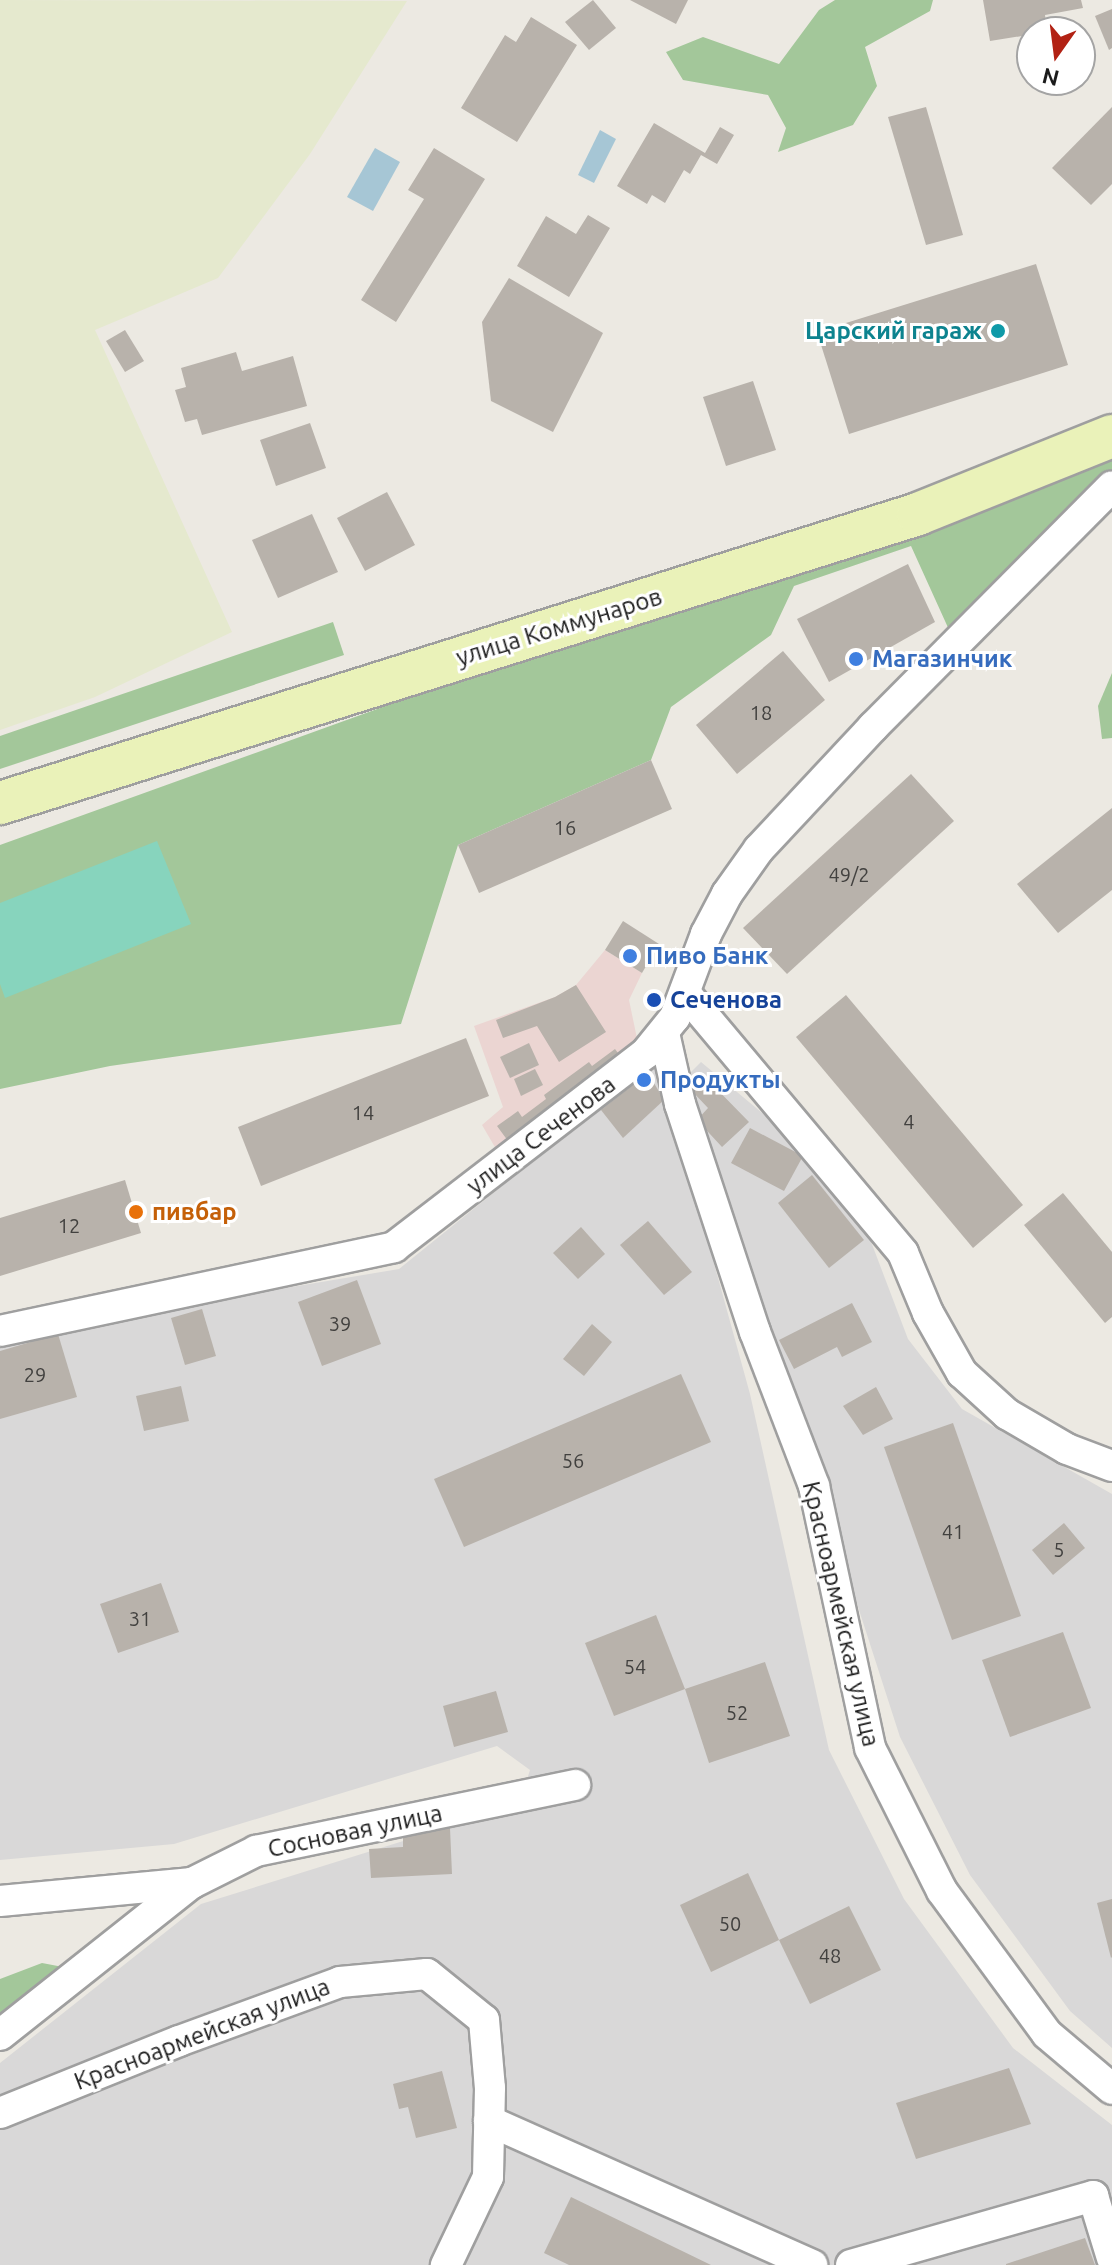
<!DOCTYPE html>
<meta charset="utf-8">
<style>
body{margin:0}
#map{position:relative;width:1112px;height:2265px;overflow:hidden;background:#ece9e2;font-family:Ubuntu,sans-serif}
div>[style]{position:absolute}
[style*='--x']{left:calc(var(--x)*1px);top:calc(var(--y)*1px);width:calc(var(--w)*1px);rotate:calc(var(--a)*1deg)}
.residential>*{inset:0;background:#d9d8d8}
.commercial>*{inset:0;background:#ebd5d2}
.farmland>*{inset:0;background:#e5e9ce}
.forest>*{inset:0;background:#a3c79a}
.pitch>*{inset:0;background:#87d4bd}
.water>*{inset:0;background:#a6c6d5}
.building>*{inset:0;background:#b8b2ab}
.roads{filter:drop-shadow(2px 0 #9f9f9f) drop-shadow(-2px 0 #9f9f9f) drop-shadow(0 2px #9f9f9f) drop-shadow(0 -2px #9f9f9f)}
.street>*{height:30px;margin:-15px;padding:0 15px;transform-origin:15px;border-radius:15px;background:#fff}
.secondary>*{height:42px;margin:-21px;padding:0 21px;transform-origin:21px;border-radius:21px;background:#eaf2b9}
.dots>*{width:22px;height:22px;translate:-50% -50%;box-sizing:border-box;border:4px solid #fff;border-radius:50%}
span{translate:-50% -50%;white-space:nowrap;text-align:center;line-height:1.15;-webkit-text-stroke:6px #fff;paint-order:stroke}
.number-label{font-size:20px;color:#42413f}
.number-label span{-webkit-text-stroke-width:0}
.culture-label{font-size:24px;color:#0d838f;font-weight:700}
.right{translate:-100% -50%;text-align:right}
.street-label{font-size:24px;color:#1b1b1b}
.shop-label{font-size:24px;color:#366cbe;font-weight:700}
.left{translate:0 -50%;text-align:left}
.transit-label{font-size:24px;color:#164399;font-weight:700}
.food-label{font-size:24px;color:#c56008;font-weight:700}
.north{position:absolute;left:1016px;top:16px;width:80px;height:80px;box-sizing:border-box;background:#fff;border:2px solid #a4a4a4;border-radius:50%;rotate:194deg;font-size:22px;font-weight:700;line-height:32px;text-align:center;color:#1b1b1b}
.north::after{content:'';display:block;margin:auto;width:28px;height:36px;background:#b22214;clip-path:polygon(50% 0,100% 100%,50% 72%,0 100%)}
</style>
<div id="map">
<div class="residential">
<div style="clip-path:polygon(658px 1060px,750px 1394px,829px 1750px,904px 1899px,1013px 2048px,1112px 2125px,1112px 2265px,0 2265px,0 2063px,201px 1904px,519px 1805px,530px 1770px,497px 1746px,174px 1844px,0 1860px,0 1336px,399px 1269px)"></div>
<div style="clip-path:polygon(701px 1062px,804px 1148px,870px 1239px,908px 1339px,962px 1409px,1112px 1494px,1112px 2048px,1070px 2011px,970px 1875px,900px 1737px,770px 1334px,679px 1084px)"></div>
</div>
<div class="commercial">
<div style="clip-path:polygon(605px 950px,642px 973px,629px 1000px,639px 1048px,499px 1154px,482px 1125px,503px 1107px,474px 1026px,555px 997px,576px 985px)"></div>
</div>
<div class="farmland">
<div style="clip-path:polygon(0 0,407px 1px,310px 154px,218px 278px,95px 330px,232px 632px,95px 697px,0 730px)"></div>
</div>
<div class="forest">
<div style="clip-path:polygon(835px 0,933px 0,930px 11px,865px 47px,877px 86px,853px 125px,778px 152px,786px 128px,768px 95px,683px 80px,666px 52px,703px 37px,779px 64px,819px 10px)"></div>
<div style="clip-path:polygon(1112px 436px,1112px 486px,955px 643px,911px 546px,794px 586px,771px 635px,671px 707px,651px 760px,458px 845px,401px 1024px,110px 1066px,0 1089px,0 845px,918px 514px)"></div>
<div style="clip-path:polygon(333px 622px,344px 655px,0 769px,0 736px)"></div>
<div style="clip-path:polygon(1112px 673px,1112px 738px,1102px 739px,1098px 706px)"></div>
<div style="clip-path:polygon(42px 1963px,63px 1967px,0 2020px,0 1979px)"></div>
</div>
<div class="pitch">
<div style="clip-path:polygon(157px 841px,191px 924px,5px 998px,0 984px,0 903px)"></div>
</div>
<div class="water">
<div style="clip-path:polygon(600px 130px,616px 139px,594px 183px,578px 175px)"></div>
<div style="clip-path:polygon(375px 148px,400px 162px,373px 211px,347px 197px)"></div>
</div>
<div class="building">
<div style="clip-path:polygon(593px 0,616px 28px,589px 50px,565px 22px)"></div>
<div style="clip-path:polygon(630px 0,688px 0,676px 24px)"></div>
<div style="clip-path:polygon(983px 0,1081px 0,1083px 8px,1045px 15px,1047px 32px,990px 41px)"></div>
<div style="clip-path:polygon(1112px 9px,1112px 48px,1109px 50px,1095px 16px)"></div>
<div style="clip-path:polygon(531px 17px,577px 45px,517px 142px,461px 108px,505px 35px,516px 42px)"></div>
<div style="clip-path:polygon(926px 107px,963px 235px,926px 245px,888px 117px)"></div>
<div style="clip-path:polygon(1112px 107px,1112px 184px,1091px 205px,1052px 168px)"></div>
<div style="clip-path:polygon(654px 123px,705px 153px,720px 127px,734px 135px,717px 164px,701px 155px,690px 174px,684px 170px,665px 203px,652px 195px,647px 204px,617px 186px)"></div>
<div style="clip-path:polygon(434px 148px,485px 179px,396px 322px,361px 300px,424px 199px,408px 190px)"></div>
<div style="clip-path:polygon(588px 215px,610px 228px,569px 297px,517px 266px,546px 216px,576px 234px)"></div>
<div style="clip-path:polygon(1036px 264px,1068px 365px,849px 434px,817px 332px)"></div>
<div style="clip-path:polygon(509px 278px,603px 333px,553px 432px,491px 401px,482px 322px)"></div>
<div style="clip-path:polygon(125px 330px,144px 361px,125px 372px,106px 341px)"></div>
<div style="clip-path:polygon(236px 352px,242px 371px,293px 356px,307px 406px,202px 435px,197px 419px,185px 422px,175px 390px,186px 387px,181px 368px)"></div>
<div style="clip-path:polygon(753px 381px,776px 450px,726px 466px,703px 397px)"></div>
<div style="clip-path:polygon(310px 423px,326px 468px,276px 486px,260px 440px)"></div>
<div style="clip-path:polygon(387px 492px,415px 545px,365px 571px,337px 518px)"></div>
<div style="clip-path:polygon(312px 514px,338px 572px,278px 598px,252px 540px)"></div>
<div style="clip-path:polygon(908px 564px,935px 622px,829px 682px,797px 619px)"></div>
<div style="clip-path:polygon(783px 651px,825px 700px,737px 774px,696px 725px)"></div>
<div style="clip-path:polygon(651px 760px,672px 809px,479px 893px,458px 845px)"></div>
<div style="clip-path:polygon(911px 774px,954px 821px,787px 974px,743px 928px)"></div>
<div style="clip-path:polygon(1112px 808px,1112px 890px,1058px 933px,1017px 884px)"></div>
<div style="clip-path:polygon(623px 921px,659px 944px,642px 973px,605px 950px)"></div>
<div style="clip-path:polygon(576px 985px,606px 1032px,559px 1062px,537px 1026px,503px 1038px,496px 1020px,555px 997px)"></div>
<div style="clip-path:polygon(846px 995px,1023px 1205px,973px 1248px,796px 1037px)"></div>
<div style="clip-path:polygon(466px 1038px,489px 1096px,261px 1186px,238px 1127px)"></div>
<div style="clip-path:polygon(529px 1043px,539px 1065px,510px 1078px,500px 1057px)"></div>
<div style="clip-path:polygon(615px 1049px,624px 1061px,511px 1145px,497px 1126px,518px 1111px,522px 1117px,546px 1099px,544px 1095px,589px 1062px,592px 1066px)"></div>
<div style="clip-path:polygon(535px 1069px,543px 1085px,521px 1096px,514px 1079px)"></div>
<div style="clip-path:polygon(648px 1073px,664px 1100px,623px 1138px,601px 1110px)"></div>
<div style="clip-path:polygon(697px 1075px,706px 1078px,749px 1122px,722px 1147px,697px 1120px,708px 1108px,691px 1090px,692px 1079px)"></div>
<div style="clip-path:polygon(750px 1128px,803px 1156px,784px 1191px,731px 1163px)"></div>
<div style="clip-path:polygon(812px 1175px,864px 1240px,829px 1268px,778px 1203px)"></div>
<div style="clip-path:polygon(125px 1180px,141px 1233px,0 1276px,0 1218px)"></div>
<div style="clip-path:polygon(1063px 1193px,1112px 1252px,1112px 1317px,1105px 1323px,1024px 1225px)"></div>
<div style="clip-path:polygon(648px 1221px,692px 1272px,664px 1295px,620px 1245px)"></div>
<div style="clip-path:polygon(581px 1227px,605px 1254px,578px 1279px,553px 1253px)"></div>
<div style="clip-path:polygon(357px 1280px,381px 1344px,322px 1366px,298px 1302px)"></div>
<div style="clip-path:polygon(852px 1303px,872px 1342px,842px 1357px,837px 1347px,794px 1369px,779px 1340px)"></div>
<div style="clip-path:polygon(202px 1309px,216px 1356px,185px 1365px,171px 1318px)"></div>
<div style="clip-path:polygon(592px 1324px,612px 1342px,584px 1376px,563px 1359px)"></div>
<div style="clip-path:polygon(58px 1334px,77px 1397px,0 1419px,0 1351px)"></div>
<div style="clip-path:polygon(681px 1374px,711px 1442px,464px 1547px,434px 1479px)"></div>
<div style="clip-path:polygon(181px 1386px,189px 1421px,144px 1431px,136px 1396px)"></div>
<div style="clip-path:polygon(876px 1387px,893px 1419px,863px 1435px,843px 1406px)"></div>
<div style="clip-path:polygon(953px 1423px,1021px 1616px,952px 1640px,884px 1447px)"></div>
<div style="clip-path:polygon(1064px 1523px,1085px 1548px,1053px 1575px,1032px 1550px)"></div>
<div style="clip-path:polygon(161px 1583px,179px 1632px,118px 1653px,100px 1604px)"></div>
<div style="clip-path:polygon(656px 1615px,685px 1689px,614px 1716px,585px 1643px)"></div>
<div style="clip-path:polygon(1063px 1632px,1091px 1708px,1010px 1737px,982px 1660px)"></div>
<div style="clip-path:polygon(765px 1662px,790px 1736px,709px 1763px,685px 1689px)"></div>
<div style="clip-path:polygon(496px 1691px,508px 1732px,454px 1747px,443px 1706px)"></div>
<div style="clip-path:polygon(450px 1828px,452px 1874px,371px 1878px,369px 1849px,403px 1847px,403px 1831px)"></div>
<div style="clip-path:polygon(748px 1873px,779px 1940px,711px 1972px,680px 1905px)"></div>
<div style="clip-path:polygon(1112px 1899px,1112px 1957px,1111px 1958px,1097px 1903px)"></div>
<div style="clip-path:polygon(849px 1906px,881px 1970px,810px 2004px,779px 1940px)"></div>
<div style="clip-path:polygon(1009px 2068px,1031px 2124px,916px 2159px,896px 2103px)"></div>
<div style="clip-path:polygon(442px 2071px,457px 2128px,416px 2138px,408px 2107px,399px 2109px,393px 2084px)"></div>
<div style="clip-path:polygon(571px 2197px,711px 2265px,569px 2265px,544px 2253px)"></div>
<div style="clip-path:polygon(1085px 2238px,1095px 2265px,1006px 2265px,1006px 2264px)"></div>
</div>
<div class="roads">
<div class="street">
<div style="--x:685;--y:993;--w:339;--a:50"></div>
<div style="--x:903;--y:1253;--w:65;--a:67.4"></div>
<div style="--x:928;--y:1313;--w:69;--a:60.5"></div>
<div style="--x:962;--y:1373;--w:61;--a:42.3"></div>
<div style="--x:1007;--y:1414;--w:69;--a:30.3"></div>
<div style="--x:1067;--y:1449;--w:48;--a:20.7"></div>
<div style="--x:664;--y:1033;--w:73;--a:77.3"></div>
<div style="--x:680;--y:1104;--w:240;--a:71.8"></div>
<div style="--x:755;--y:1332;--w:165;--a:69"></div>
<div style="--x:814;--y:1486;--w:268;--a:77.9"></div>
<div style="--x:870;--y:1748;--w:160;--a:63.3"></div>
<div style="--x:942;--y:1891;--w:177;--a:53.7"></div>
<div style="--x:1047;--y:2034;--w:85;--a:40.2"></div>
<div style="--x:0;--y:1331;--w:403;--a:-12"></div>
<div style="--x:394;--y:1247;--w:318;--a:-37.6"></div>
<div style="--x:646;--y:1053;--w:46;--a:-51.1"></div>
<div style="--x:675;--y:1017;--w:89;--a:-69.5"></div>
<div style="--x:706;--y:934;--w:45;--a:-62.3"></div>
<div style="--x:727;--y:894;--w:55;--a:-54.6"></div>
<div style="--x:759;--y:849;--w:167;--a:-46.9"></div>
<div style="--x:873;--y:727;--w:339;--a:-45.2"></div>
<div style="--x:0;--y:1901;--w:193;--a:-5.4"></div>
<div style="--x:0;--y:2035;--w:245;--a:-38.4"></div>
<div style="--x:192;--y:1883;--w:72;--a:-26.6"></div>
<div style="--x:256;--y:1851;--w:326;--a:-11.7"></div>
<div style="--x:0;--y:2113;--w:193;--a:-21.9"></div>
<div style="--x:179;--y:2041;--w:171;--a:-20.1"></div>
<div style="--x:340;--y:1982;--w:87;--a:-5.3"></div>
<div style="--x:427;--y:1974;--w:73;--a:38.9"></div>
<div style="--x:484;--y:2020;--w:68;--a:85"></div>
<div style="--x:490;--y:2088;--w:89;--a:91.3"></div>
<div style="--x:488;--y:2177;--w:98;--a:115.5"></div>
<div style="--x:489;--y:2121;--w:354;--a:24"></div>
<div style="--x:851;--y:2265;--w:252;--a:-15.9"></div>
<div style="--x:1093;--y:2196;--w:65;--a:73"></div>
</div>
<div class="secondary">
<div style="--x:0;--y:803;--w:962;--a:-17.47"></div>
<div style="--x:918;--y:514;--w:209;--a:-21.9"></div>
</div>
</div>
<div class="dots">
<div style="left:998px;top:331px;background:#0f9aa8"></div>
<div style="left:856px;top:659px;background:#3f7fe0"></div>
<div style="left:630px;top:956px;background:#3f7fe0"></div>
<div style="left:654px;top:1000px;background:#1a4fb4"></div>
<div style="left:644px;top:1080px;background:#3f7fe0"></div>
<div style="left:136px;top:1212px;background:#e8710a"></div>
</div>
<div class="number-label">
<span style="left:761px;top:712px">18</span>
<span style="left:565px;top:827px">16</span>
<span style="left:849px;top:874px">49/2</span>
<span style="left:363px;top:1112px">14</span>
<span style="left:909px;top:1121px">4</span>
<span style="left:69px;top:1225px">12</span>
<span style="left:340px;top:1323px">39</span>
<span style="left:35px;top:1374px">29</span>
<span style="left:573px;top:1460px">56</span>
<span style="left:953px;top:1531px">41</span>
<span style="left:1059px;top:1549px">5</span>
<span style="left:140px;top:1618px">31</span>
<span style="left:635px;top:1666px">54</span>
<span style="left:737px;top:1712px">52</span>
<span style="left:730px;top:1923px">50</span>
<span style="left:830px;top:1955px">48</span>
</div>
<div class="culture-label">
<span class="right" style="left:982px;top:331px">Царский гараж</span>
</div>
<div class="street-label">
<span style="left:559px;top:627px;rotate:-17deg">улица Коммунаров</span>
<span style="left:541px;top:1135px;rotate:-37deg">улица Сеченова</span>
<span style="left:841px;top:1614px;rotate:77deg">Красноармейская улица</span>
<span style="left:355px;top:1831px;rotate:-12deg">Сосновая улица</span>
<span style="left:202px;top:2034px;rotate:-21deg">Красноармейская улица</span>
</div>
<div class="shop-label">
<span class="left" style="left:872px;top:659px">Магазинчик</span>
<span class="left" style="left:646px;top:956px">Пиво Банк</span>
<span class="left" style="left:660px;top:1080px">Продукты</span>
</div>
<div class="transit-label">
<span class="left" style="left:670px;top:1000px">Сеченова</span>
</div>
<div class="food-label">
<span class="left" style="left:152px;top:1212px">пивбар</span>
</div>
<div class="north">N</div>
</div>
